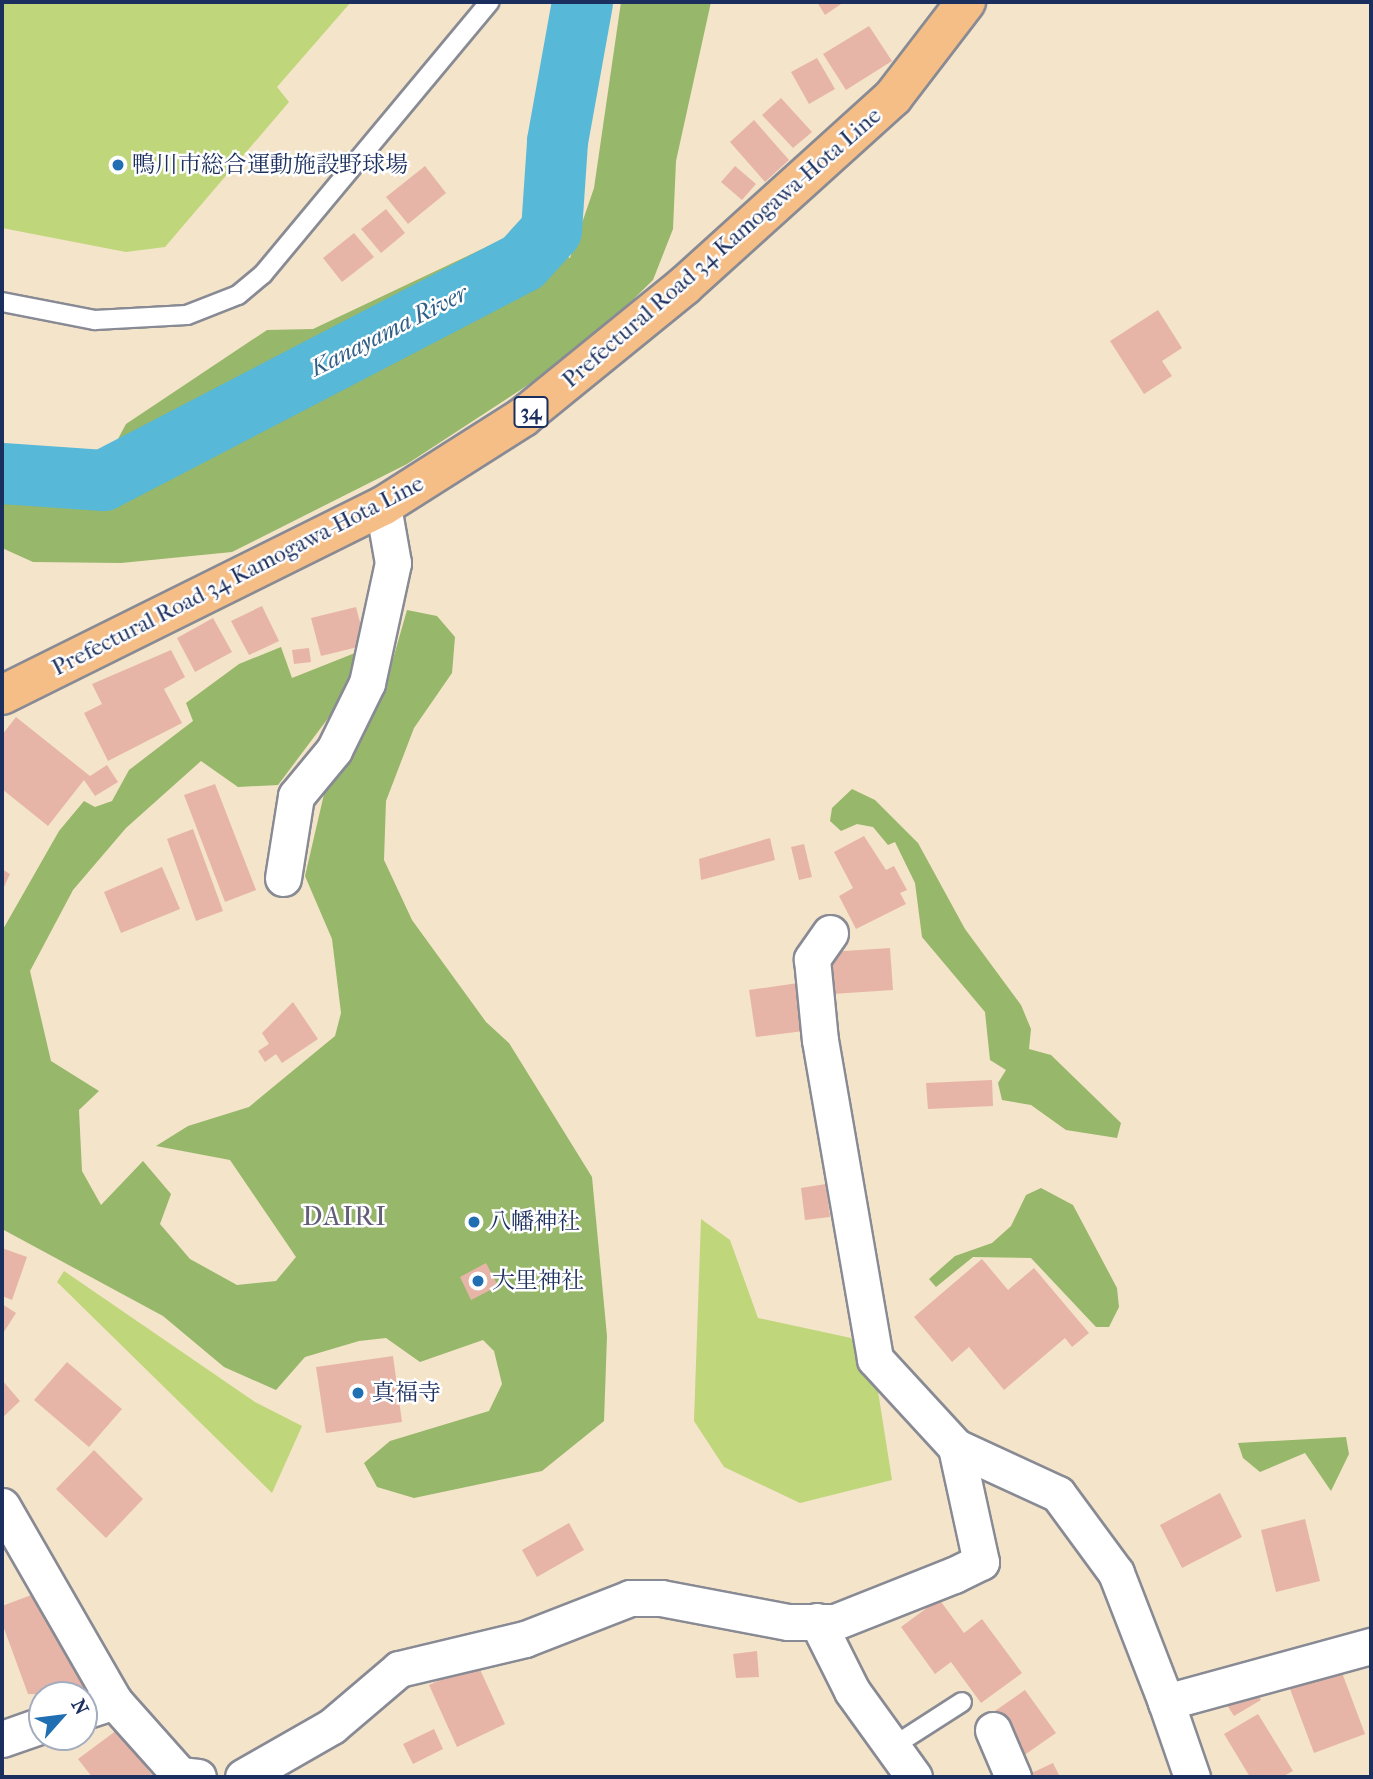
<!DOCTYPE html>
<meta charset="utf-8">
<style>
body{margin:0}
#map{position:relative;width:1373px;height:1779px;overflow:hidden;background:#f4e4ca;font-family:"IM FELL French Canon","Noto Serif JP",serif}
div>[style]{position:absolute}
[style*='--x']{left:calc(var(--x)*1px);top:calc(var(--y)*1px);width:calc(var(--w)*1px);rotate:calc(var(--a)*1deg)}
.green>*{inset:0;background:#bfd67a}
.forest>*{inset:0;background:#97b76a}
.river>*{height:61px;margin:-30.5px;padding:0 30.5px;transform-origin:30.5px;border-radius:30.5px;background:#58b8d7}
.building>*{inset:0;background:#e7b5a7}
.roads{filter:drop-shadow(2px 0 #888a94) drop-shadow(-2px 0 #888a94) drop-shadow(0 2px #888a94) drop-shadow(0 -2px #888a94)}
.lane>*{height:18px;margin:-9px;padding:0 9px;transform-origin:9px;border-radius:9px;background:#fff}
.street>*{height:35px;margin:-17.5px;padding:0 17.5px;transform-origin:17.5px;border-radius:17.5px;background:#fff}
.primary>*{height:38px;margin:-19px;padding:0 19px;transform-origin:19px;border-radius:19px;background:#f6be87}
.dots>*{width:19px;height:19px;translate:-50% -50%;box-sizing:border-box;border:4px solid #fff;border-radius:50%}
span{translate:-50% -50%;white-space:nowrap;text-align:center;line-height:1.15;-webkit-text-stroke:5px #fff;paint-order:stroke}
.shield-label span{padding:2px 5px;background:#fff;border:2px solid;border-radius:5px;-webkit-text-stroke-width:0}
.shield-label{font-size:21px;color:#1b2f5e;font-weight:700}
.poi-label{font-size:23px;color:#1b2f5e}
.left{translate:0 -50%;text-align:left}
.street-label{font-size:23px;color:#1b2f5e}
.water-label{font-size:24px;color:#305f88;font-style:italic}
.quarter-label{font-size:26px;color:#625e78;letter-spacing:2px}
.frame{position:absolute;inset:0;border:4px solid #1b2f5e;pointer-events:none}
.north{position:absolute;left:28px;top:1681px;width:70px;height:70px;box-sizing:border-box;background:#fff;border:2px solid #a4acbf;border-radius:50%;rotate:62deg;font-size:19px;font-weight:700;line-height:28px;text-align:center;color:#1b2f5e}
.north::after{content:'';display:block;margin:auto;width:24px;height:32px;background:#1f6fb2;clip-path:polygon(50% 0,100% 100%,50% 72%,0 100%)}
</style>
<div id="map">
<div class="green">
<div style="clip-path:polygon(2px 2px,351px 2px,277px 87px,289px 102px,165px 247px,126px 252px,2px 228px)"></div>
<div style="clip-path:polygon(701px 1219px,730px 1240px,758px 1318px,851px 1338px,877px 1385px,892px 1480px,800px 1503px,724px 1467px,694px 1421px)"></div>
<div style="clip-path:polygon(64px 1271px,255px 1402px,302px 1426px,272px 1493px,57px 1282px)"></div>
</div>
<div class="forest">
<div style="clip-path:polygon(621px 2px,711px 2px,676px 161px,673px 229px,653px 280px,583px 349px,407px 464px,232px 552px,121px 563px,33px 562px,2px 548px,2px 490px,54px 492px,111px 452px,126px 424px,267px 330px,313px 329px,516px 233px,570px 258px,594px 188px)"></div>
<div style="clip-path:polygon(407px 610px,437px 616px,455px 637px,452px 673px,414px 728px,386px 801px,384px 860px,412px 920px,486px 1022px,509px 1043px,592px 1177px,607px 1336px,604px 1421px,542px 1471px,414px 1498px,377px 1487px,364px 1463px,390px 1441px,489px 1411px,502px 1384px,494px 1351px,483px 1340px,420px 1362px,386px 1338px,359px 1341px,305px 1357px,276px 1390px,224px 1367px,163px 1316px,2px 1229px,2px 931px,59px 831px,84px 801px,95px 807px,112px 801px,129px 770px,193px 721px,186px 703px,239px 664px,281px 647px,292px 678px,355px 653px,356px 681px,278px 785px,238px 787px,201px 761px,126px 828px,73px 890px,30px 971px,51px 1061px,99px 1091px,79px 1110px,82px 1171px,101px 1205px,143px 1161px,171px 1194px,160px 1224px,190px 1259px,237px 1285px,276px 1281px,296px 1257px,230px 1160px,156px 1146px,188px 1126px,249px 1107px,335px 1036px,341px 1013px,332px 939px,305px 876px,331px 764px,389px 673px)"></div>
<div style="clip-path:polygon(852px 789px,875px 800px,918px 843px,965px 929px,1021px 1005px,1031px 1029px,1029px 1049px,1051px 1055px,1121px 1123px,1117px 1138px,1066px 1130px,1031px 1105px,1002px 1100px,998px 1083px,1006px 1070px,990px 1060px,985px 1012px,922px 937px,915px 883px,895px 842px,888px 845px,873px 827px,857px 824px,841px 831px,830px 821px,832px 808px)"></div>
<div style="clip-path:polygon(1041px 1188px,1073px 1205px,1117px 1288px,1119px 1307px,1109px 1327px,1096px 1327px,1031px 1258px,973px 1257px,936px 1287px,929px 1279px,955px 1256px,992px 1243px,1011px 1226px,1026px 1195px)"></div>
<div style="clip-path:polygon(1346px 1437px,1349px 1454px,1331px 1491px,1305px 1453px,1260px 1472px,1243px 1458px,1238px 1443px)"></div>
</div>
<div class="river">
<div style="--x:2;--y:473;--w:101;--a:4"></div>
<div style="--x:103;--y:480;--w:472;--a:-27.5"></div>
<div style="--x:522;--y:262;--w:43;--a:-47.8"></div>
<div style="--x:551;--y:230;--w:89;--a:-86.1"></div>
<div style="--x:557;--y:141;--w:141;--a:-79.8"></div>
</div>
<div class="building">
<div style="clip-path:polygon(817px 2px,844px 2px,825px 15px)"></div>
<div style="clip-path:polygon(869px 26px,892px 61px,846px 90px,823px 54px)"></div>
<div style="clip-path:polygon(817px 58px,835px 89px,809px 104px,791px 72px)"></div>
<div style="clip-path:polygon(781px 98px,812px 132px,793px 148px,762px 115px)"></div>
<div style="clip-path:polygon(754px 120px,789px 160px,765px 182px,730px 142px)"></div>
<div style="clip-path:polygon(425px 166px,446px 193px,408px 224px,386px 197px)"></div>
<div style="clip-path:polygon(735px 166px,756px 184px,742px 200px,721px 182px)"></div>
<div style="clip-path:polygon(386px 209px,405px 233px,381px 253px,361px 229px)"></div>
<div style="clip-path:polygon(354px 233px,374px 257px,342px 282px,323px 258px)"></div>
<div style="clip-path:polygon(1158px 310px,1182px 348px,1162px 361px,1172px 376px,1144px 394px,1110px 341px)"></div>
<div style="clip-path:polygon(262px 606px,279px 641px,249px 655px,231px 621px)"></div>
<div style="clip-path:polygon(356px 607px,366px 645px,321px 656px,311px 618px)"></div>
<div style="clip-path:polygon(213px 618px,232px 652px,195px 672px,177px 638px)"></div>
<div style="clip-path:polygon(309px 648px,311px 662px,294px 664px,292px 650px)"></div>
<div style="clip-path:polygon(171px 650px,185px 677px,164px 689px,182px 723px,108px 761px,84px 713px,102px 704px,92px 684px)"></div>
<div style="clip-path:polygon(16px 717px,90px 776px,107px 765px,118px 782px,95px 796px,84px 780px,48px 826px,2px 789px,2px 735px)"></div>
<div style="clip-path:polygon(215px 784px,256px 890px,225px 902px,184px 795px)"></div>
<div style="clip-path:polygon(193px 829px,223px 911px,196px 921px,167px 839px)"></div>
<div style="clip-path:polygon(864px 836px,886px 870px,894px 866px,907px 890px,900px 893px,906px 904px,856px 929px,839px 896px,853px 888px,834px 852px)"></div>
<div style="clip-path:polygon(770px 838px,775px 860px,701px 880px,699px 859px)"></div>
<div style="clip-path:polygon(804px 844px,812px 877px,799px 880px,791px 847px)"></div>
<div style="clip-path:polygon(162px 867px,180px 909px,121px 933px,104px 892px)"></div>
<div style="clip-path:polygon(2px 869px,10px 874px,2px 891px)"></div>
<div style="clip-path:polygon(890px 948px,893px 990px,832px 994px,829px 952px)"></div>
<div style="clip-path:polygon(805px 982px,812px 1030px,756px 1037px,749px 990px)"></div>
<div style="clip-path:polygon(293px 1002px,318px 1039px,282px 1063px,276px 1054px,265px 1062px,258px 1051px,269px 1044px,262px 1033px)"></div>
<div style="clip-path:polygon(992px 1080px,993px 1106px,928px 1109px,926px 1083px)"></div>
<div style="clip-path:polygon(826px 1184px,830px 1217px,805px 1220px,801px 1188px)"></div>
<div style="clip-path:polygon(2px 1248px,27px 1257px,12px 1300px,2px 1296px)"></div>
<div style="clip-path:polygon(982px 1259px,1008px 1290px,1034px 1268px,1089px 1333px,1072px 1347px,1065px 1338px,1004px 1390px,969px 1347px,952px 1362px,914px 1317px)"></div>
<div style="clip-path:polygon(486px 1263px,498px 1286px,471px 1300px,460px 1277px)"></div>
<div style="clip-path:polygon(2px 1304px,16px 1313px,2px 1335px)"></div>
<div style="clip-path:polygon(393px 1356px,402px 1422px,326px 1433px,316px 1367px)"></div>
<div style="clip-path:polygon(67px 1362px,122px 1409px,89px 1447px,34px 1400px)"></div>
<div style="clip-path:polygon(2px 1380px,20px 1401px,2px 1418px)"></div>
<div style="clip-path:polygon(94px 1450px,143px 1499px,106px 1538px,56px 1489px)"></div>
<div style="clip-path:polygon(1220px 1493px,1242px 1537px,1182px 1568px,1160px 1525px)"></div>
<div style="clip-path:polygon(1305px 1519px,1320px 1581px,1276px 1592px,1261px 1530px)"></div>
<div style="clip-path:polygon(569px 1523px,584px 1550px,537px 1577px,522px 1550px)"></div>
<div style="clip-path:polygon(42px 1591px,69px 1662px,84px 1656px,96px 1686px,71px 1695px,28px 1694px,2px 1623px,2px 1606px)"></div>
<div style="clip-path:polygon(939px 1599px,964px 1633px,982px 1619px,1022px 1673px,981px 1703px,951px 1662px,935px 1674px,901px 1627px)"></div>
<div style="clip-path:polygon(757px 1651px,759px 1677px,736px 1678px,733px 1654px)"></div>
<div style="clip-path:polygon(1338px 1662px,1365px 1734px,1314px 1753px,1287px 1681px)"></div>
<div style="clip-path:polygon(477px 1663px,505px 1724px,457px 1747px,429px 1685px)"></div>
<div style="clip-path:polygon(1251px 1682px,1261px 1700px,1234px 1716px,1223px 1699px)"></div>
<div style="clip-path:polygon(1025px 1690px,1056px 1733px,1023px 1756px,992px 1713px)"></div>
<div style="clip-path:polygon(1258px 1714px,1293px 1771px,1282px 1777px,1250px 1777px,1224px 1734px)"></div>
<div style="clip-path:polygon(434px 1729px,443px 1749px,413px 1764px,403px 1744px)"></div>
<div style="clip-path:polygon(117px 1730px,152px 1775px,149px 1777px,92px 1777px,78px 1759px)"></div>
<div style="clip-path:polygon(1053px 1763px,1060px 1777px,1023px 1777px)"></div>
</div>
<div class="roads">
<div class="lane">
<div style="--x:2;--y:302;--w:95;--a:11"></div>
<div style="--x:95;--y:320;--w:92;--a:-3.1"></div>
<div style="--x:187;--y:315;--w:55;--a:-21.4"></div>
<div style="--x:238;--y:295;--w:33;--a:-40"></div>
<div style="--x:263;--y:274;--w:354;--a:-50.2"></div>
<div style="--x:892;--y:1747;--w:83;--a:-32.7"></div>
</div>
<div class="street">
<div style="--x:283;--y:878;--w:83;--a:-81"></div>
<div style="--x:296;--y:796;--w:60;--a:-50.4"></div>
<div style="--x:334;--y:750;--w:75;--a:-63.8"></div>
<div style="--x:367;--y:683;--w:123;--a:-77.8"></div>
<div style="--x:393;--y:563;--w:58;--a:-100"></div>
<div style="--x:830;--y:933;--w:32;--a:125"></div>
<div style="--x:812;--y:959;--w:81;--a:84.4"></div>
<div style="--x:820;--y:1040;--w:324;--a:80.2"></div>
<div style="--x:875;--y:1359;--w:120;--a:47.4"></div>
<div style="--x:2;--y:1506;--w:225;--a:60.1"></div>
<div style="--x:817;--y:1621;--w:78;--a:63.4"></div>
<div style="--x:852;--y:1691;--w:106;--a:54.2"></div>
<div style="--x:1166;--y:1702;--w:79;--a:70.9"></div>
<div style="--x:84;--y:1711;--w:32;--a:-18"></div>
<div style="--x:114;--y:1701;--w:99;--a:48.3"></div>
<div style="--x:180;--y:1775;--w:18;--a:6"></div>
<div style="--x:993;--y:1730;--w:51;--a:66.9"></div>
<div style="--x:2;--y:1739;--w:42;--a:-19.3"></div>
<div style="--x:243;--y:1777;--w:103;--a:-29.8"></div>
<div style="--x:332;--y:1726;--w:88;--a:-40.4"></div>
<div style="--x:399;--y:1669;--w:130;--a:-13.4"></div>
<div style="--x:525;--y:1639;--w:113;--a:-21.3"></div>
<div style="--x:630;--y:1598;--w:31;--a:0"></div>
<div style="--x:661;--y:1598;--w:129;--a:10.7"></div>
<div style="--x:788;--y:1622;--w:47;--a:0"></div>
<div style="--x:835;--y:1622;--w:128;--a:-21.6"></div>
<div style="--x:954;--y:1575;--w:30;--a:-26"></div>
<div style="--x:981;--y:1562;--w:118;--a:-102.3"></div>
<div style="--x:956;--y:1447;--w:112;--a:24.7"></div>
<div style="--x:1058;--y:1494;--w:98;--a:53.7"></div>
<div style="--x:1116;--y:1573;--w:138;--a:68.8"></div>
<div style="--x:1166;--y:1702;--w:213;--a:-15.3"></div>
</div>
<div class="primary">
<div style="--x:2;--y:695;--w:425;--a:-26.4"></div>
<div style="--x:383;--y:506;--w:166;--a:-32.4"></div>
<div style="--x:523;--y:417;--w:208;--a:-39.1"></div>
<div style="--x:684;--y:286;--w:282;--a:-42.1"></div>
<div style="--x:893;--y:97;--w:120;--a:-52.5"></div>
</div>
</div>
<div class="dots">
<div style="left:118px;top:165px;background:#1f6fb2"></div>
<div style="left:474px;top:1222px;background:#1f6fb2"></div>
<div style="left:478px;top:1281px;background:#1f6fb2"></div>
<div style="left:358px;top:1393px;background:#1f6fb2"></div>
</div>
<div class="shield-label">
<span style="left:531px;top:412px">34</span>
</div>
<div class="poi-label">
<span class="left" style="left:132px;top:165px">鴨川市総合運動施設野球場</span>
<span class="left" style="left:488px;top:1222px">八幡神社</span>
<span class="left" style="left:492px;top:1281px">大里神社</span>
<span class="left" style="left:372px;top:1393px">真福寺</span>
</div>
<div class="street-label">
<span style="left:722px;top:248px;rotate:-41deg">Prefectural Road 34 Kamogawa-Hota Line</span>
<span style="left:238px;top:576px;rotate:-27deg">Prefectural Road 34 Kamogawa-Hota Line</span>
</div>
<div class="water-label">
<span style="left:389px;top:331px;rotate:-27deg">Kanayama River</span>
</div>
<div class="quarter-label">
<span style="left:345px;top:1217px">DAIRI</span>
</div>
<div class="frame"></div>
<div class="north">N</div>
</div>
